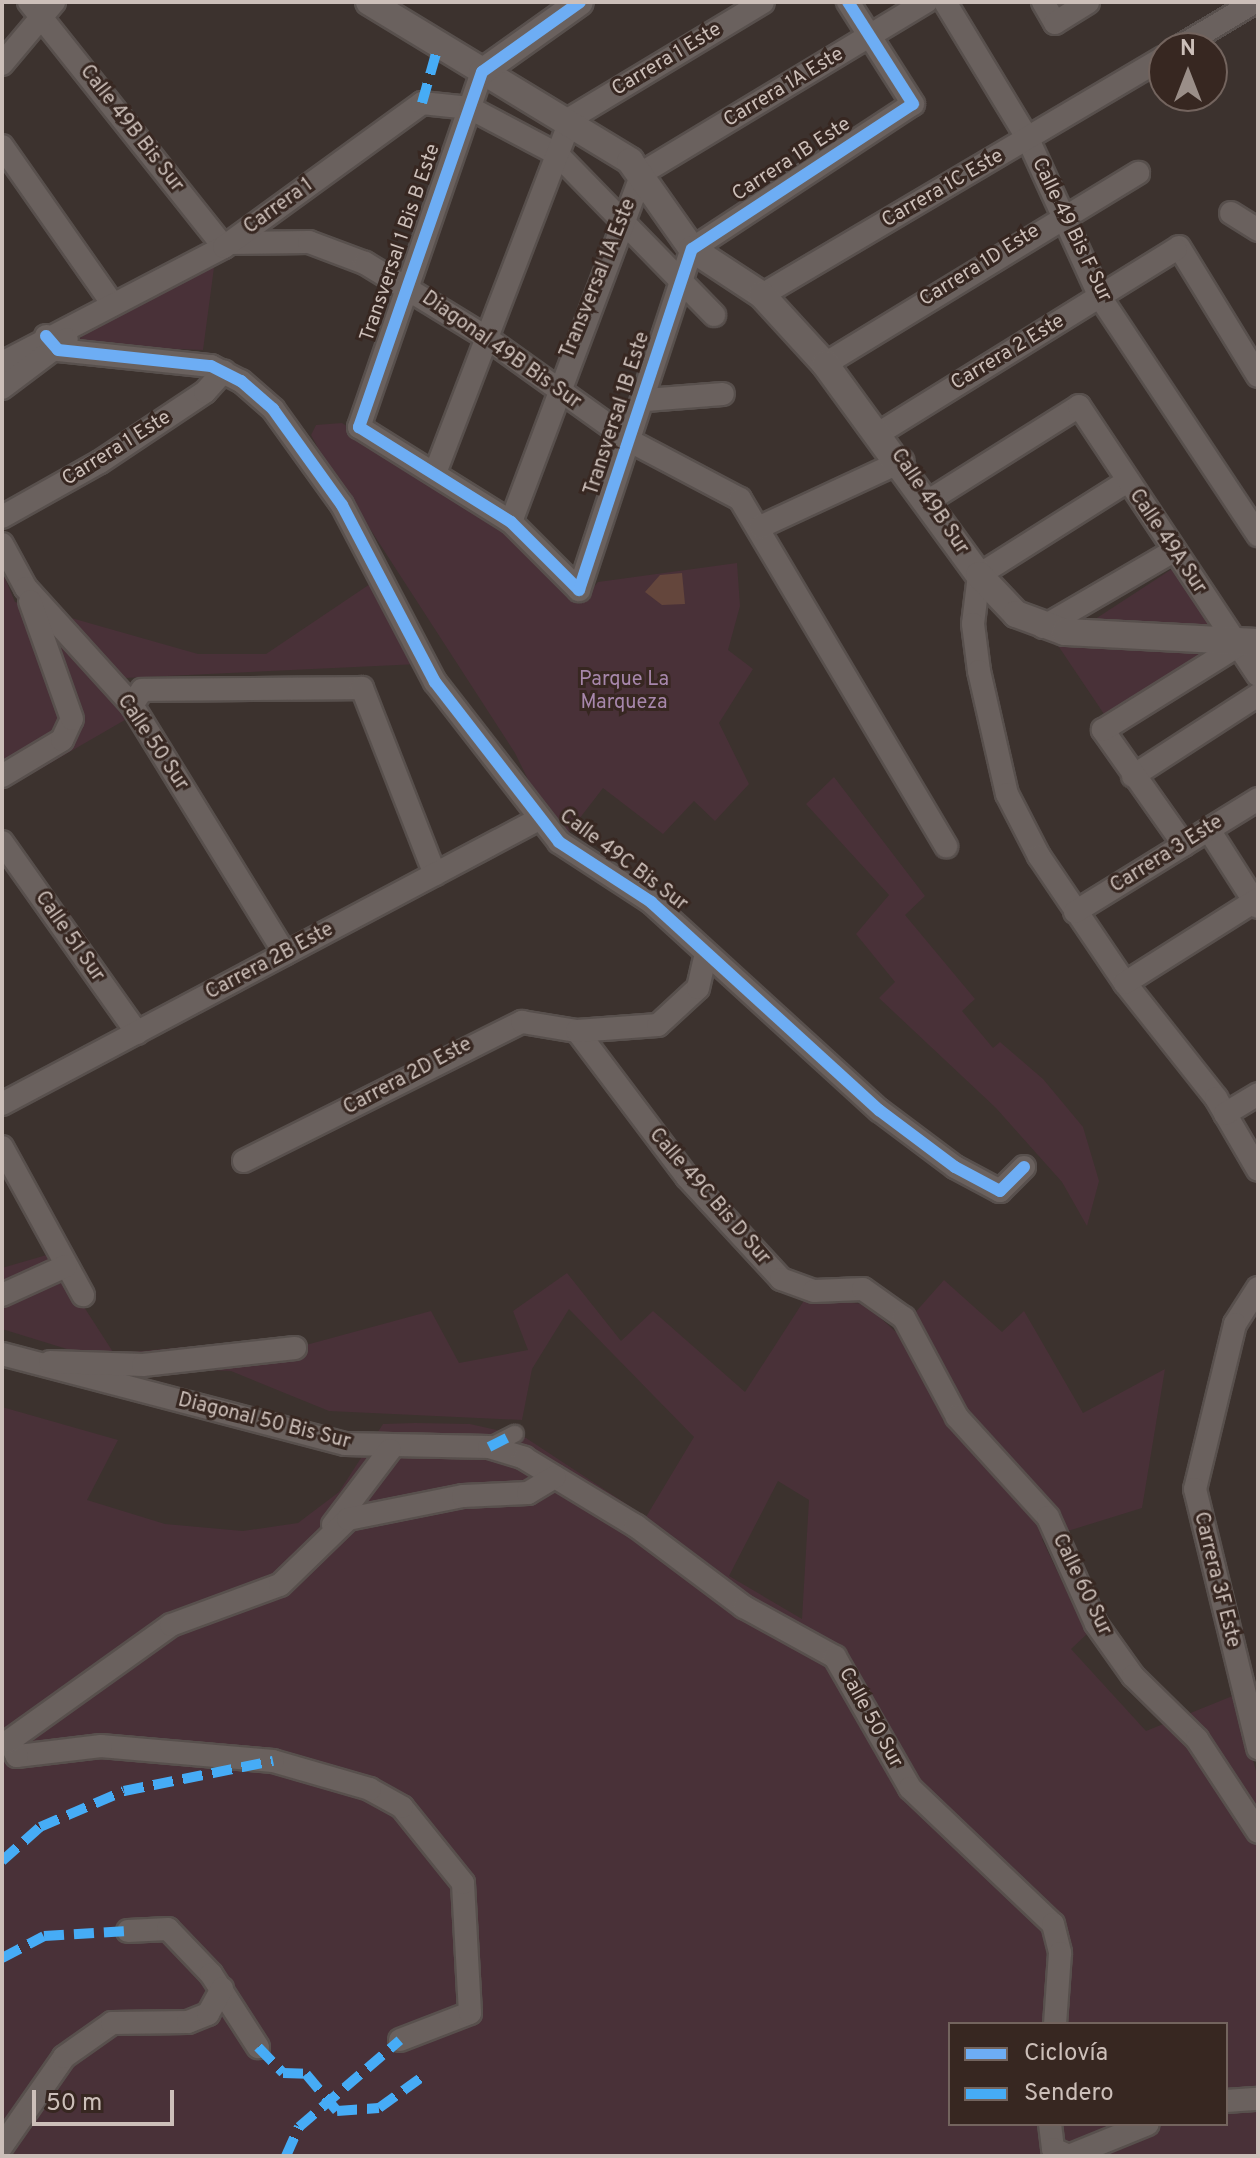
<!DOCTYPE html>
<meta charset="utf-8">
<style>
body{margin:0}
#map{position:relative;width:1260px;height:2158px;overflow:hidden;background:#3c322e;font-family:Overpass,sans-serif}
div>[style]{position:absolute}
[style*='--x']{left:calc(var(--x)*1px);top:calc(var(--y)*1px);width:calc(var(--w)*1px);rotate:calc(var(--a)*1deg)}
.green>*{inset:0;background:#493138}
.water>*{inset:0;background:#64463c}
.roads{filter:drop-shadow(2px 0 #58504d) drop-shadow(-2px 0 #58504d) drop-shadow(0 2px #58504d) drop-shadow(0 -2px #58504d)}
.pedestrian>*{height:16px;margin:-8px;padding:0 8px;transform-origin:8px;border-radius:8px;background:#6a615e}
.minor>*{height:22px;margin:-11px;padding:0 11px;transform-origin:11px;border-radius:11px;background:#6a615e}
.tertiary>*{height:26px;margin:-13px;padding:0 13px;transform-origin:13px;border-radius:13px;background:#6a615e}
.quiet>*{height:10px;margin-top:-5px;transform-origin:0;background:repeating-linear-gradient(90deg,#46acf6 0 20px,transparent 0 30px)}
.cycleway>*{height:12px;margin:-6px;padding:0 6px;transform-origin:6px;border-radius:6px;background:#6dadf4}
span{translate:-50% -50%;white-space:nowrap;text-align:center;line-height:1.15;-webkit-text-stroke:6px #372721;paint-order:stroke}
.street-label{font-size:20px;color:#ccbfb9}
.park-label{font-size:20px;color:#a787ab}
.frame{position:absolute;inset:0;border:4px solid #ccbfb9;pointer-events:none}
.legend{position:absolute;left:948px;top:2022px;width:280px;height:104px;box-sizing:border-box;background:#372721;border:2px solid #73645e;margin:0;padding:10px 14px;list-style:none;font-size:24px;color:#ccbfb9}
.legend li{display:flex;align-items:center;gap:16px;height:40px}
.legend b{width:40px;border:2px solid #73645e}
.north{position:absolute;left:1148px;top:32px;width:80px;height:80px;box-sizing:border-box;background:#372721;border:2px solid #73645e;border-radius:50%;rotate:0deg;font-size:22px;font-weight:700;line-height:32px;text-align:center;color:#ccbfb9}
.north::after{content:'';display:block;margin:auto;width:28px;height:36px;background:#9a8e88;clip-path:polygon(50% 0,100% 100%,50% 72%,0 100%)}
.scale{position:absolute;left:32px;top:2090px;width:142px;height:36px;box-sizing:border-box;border:4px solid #ccbfb9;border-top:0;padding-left:10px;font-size:24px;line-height:28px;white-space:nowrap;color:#ccbfb9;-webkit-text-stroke:6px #372721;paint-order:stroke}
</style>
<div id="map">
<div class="green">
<div style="clip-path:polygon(215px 260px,203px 350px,74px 345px,87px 331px)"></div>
<div style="clip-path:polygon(342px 423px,506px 528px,579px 604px,598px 582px,737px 563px,740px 606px,728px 650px,753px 669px,719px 723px,749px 784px,715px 821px,694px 801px,663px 834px,603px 788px,566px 836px,542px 808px,515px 753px,319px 450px,311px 435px,316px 425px)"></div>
<div style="clip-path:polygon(1178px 565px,1228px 641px,1108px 720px,1057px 644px)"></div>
<div style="clip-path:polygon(2px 571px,15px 602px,198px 654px,266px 654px,373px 582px,419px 664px,125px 678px,108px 689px,130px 717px,2px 791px)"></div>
<div style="clip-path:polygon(834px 777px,925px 896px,905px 915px,975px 999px,962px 1011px,993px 1048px,1000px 1042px,1043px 1079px,1083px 1127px,1099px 1181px,1087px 1226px,1062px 1182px,996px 1108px,879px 998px,895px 982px,856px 934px,889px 895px,806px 804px)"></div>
<div style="clip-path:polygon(50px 1254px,122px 1366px,2px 1329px,2px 1268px)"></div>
<div style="clip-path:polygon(evenodd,567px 1273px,621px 1341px,653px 1311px,745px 1392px,805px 1299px,865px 1304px,897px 1333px,944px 1280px,1002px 1332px,1024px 1311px,1083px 1413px,1165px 1369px,1142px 1508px,1042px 1539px,1087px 1634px,1071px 1649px,1146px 1731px,1235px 1695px,1258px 1778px,1258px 2156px,2px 2156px,2px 1407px,118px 1440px,87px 1500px,165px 1524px,243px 1531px,298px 1523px,339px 1492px,383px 1424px,415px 1423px,470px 1424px,523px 1436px,646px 1517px,694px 1437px,569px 1309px,532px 1369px,522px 1420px,329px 1411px,231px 1371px,140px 1367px,131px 1352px,261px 1340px,295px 1348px,431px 1311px,459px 1363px,528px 1350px,513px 1311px,567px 1273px,778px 1481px,809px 1500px,802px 1619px,729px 1576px,778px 1481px,567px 1273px,950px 2024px,1226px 2024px,1226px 2124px,950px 2124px,950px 2024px)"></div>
</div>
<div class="water">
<div style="clip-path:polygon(682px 573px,685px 604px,662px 605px,645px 592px,660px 575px)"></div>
</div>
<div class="roads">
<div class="pedestrian">
<div style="--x:489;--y:1447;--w:29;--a:-27"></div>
</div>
<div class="minor">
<div style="--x:29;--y:2;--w:313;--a:51.5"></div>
<div style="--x:945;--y:2;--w:160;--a:58.8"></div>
<div style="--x:1028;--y:139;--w:174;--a:65.5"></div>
<div style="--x:1100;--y:297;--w:286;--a:56.4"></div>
<div style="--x:1043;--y:2;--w:24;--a:60"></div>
<div style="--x:1055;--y:23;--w:39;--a:-32"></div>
<div style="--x:1178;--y:48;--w:90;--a:-30.9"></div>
<div style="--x:2;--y:64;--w:81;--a:-50"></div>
<div style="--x:482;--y:72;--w:376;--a:109.1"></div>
<div style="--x:359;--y:427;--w:179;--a:32"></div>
<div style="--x:511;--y:522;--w:96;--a:45"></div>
<div style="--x:579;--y:590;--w:359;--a:-71.7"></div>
<div style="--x:692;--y:249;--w:264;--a:-33.3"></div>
<div style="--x:913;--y:104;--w:121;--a:-122.5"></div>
<div style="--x:2;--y:146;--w:192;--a:55"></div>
<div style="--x:1231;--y:213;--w:32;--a:32"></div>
<div style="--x:230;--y:243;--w:79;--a:-0.7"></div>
<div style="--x:309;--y:242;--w:60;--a:20.6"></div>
<div style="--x:365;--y:263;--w:140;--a:31.5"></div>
<div style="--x:484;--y:336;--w:182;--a:35.6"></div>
<div style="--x:632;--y:442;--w:122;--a:27.8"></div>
<div style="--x:740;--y:499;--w:404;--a:59.3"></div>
<div style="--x:1179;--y:247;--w:151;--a:58.5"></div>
<div style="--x:762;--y:295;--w:467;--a:-30.6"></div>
<div style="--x:46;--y:336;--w:18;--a:49"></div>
<div style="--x:58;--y:350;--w:154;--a:6"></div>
<div style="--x:211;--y:366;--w:34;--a:27"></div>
<div style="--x:241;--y:381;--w:43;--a:41.2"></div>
<div style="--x:273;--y:409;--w:118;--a:54.3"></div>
<div style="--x:342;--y:505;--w:200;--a:62.3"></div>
<div style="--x:435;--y:682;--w:202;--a:52.2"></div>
<div style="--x:559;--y:842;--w:110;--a:33.1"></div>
<div style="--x:651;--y:902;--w:309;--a:42.4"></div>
<div style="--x:879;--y:1110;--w:95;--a:36.9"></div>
<div style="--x:955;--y:1167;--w:51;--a:28.1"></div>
<div style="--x:1000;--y:1191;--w:34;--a:-45"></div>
<div style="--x:2;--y:363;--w:250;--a:-27.6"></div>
<div style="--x:224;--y:247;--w:245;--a:-36"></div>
<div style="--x:422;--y:103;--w:48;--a:5.9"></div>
<div style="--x:470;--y:108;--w:98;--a:27.9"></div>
<div style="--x:557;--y:154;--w:225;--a:45.7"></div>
<div style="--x:825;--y:364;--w:367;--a:-31.4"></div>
<div style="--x:2;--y:388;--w:81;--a:-37"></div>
<div style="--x:646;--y:400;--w:77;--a:-4.5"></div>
<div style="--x:881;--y:432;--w:347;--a:-31.8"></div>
<div style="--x:435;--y:473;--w:380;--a:-69"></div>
<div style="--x:571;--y:118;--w:224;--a:-31.1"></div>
<div style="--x:1126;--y:482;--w:174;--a:147.7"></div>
<div style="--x:979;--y:575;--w:49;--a:97"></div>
<div style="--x:973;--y:624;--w:47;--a:82.7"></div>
<div style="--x:979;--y:671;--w:126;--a:77.2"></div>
<div style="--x:1007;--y:794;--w:70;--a:62.7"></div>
<div style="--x:1039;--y:856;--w:153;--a:55.9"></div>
<div style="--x:1125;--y:983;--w:147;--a:51.6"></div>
<div style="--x:1216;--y:1098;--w:83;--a:59.7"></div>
<div style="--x:930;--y:500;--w:176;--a:-32.2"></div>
<div style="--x:1079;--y:406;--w:323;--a:56.4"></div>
<div style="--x:2;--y:517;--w:112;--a:-29.3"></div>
<div style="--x:100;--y:462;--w:126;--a:-33.7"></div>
<div style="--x:205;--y:392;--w:28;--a:-48"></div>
<div style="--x:511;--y:522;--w:373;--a:-69.4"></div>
<div style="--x:642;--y:173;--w:332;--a:-31.1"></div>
<div style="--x:760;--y:527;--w:157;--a:-24.9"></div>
<div style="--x:2;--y:544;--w:50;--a:61.4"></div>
<div style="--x:26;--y:588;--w:158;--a:47.8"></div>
<div style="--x:132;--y:705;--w:292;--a:58.4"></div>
<div style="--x:1043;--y:627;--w:147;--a:-30.2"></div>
<div style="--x:132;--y:705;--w:18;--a:-56"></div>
<div style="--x:142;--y:690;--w:220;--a:-0.5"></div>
<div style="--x:362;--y:688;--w:200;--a:68.6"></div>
<div style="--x:2;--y:776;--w:70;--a:-31"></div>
<div style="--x:62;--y:740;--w:23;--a:-65"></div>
<div style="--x:72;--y:719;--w:125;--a:-109.6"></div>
<div style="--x:1133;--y:776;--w:149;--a:-32.9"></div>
<div style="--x:1209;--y:830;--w:91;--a:57.5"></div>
<div style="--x:2;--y:842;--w:234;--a:54.7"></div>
<div style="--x:1184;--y:845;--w:141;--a:-125.2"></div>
<div style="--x:1103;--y:730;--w:160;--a:-32"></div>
<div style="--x:1075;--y:912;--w:215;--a:-31.7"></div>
<div style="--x:1125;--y:983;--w:157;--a:-32.3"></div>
<div style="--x:577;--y:1031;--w:183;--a:53"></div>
<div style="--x:687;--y:1177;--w:139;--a:47.3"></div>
<div style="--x:781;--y:1279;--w:35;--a:20"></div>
<div style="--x:814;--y:1291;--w:49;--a:-2.3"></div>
<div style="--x:863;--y:1289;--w:50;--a:35.3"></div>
<div style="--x:904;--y:1318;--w:112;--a:61.8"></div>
<div style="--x:957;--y:1417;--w:135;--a:47.7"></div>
<div style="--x:1048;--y:1517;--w:117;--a:65.8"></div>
<div style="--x:1096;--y:1624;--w:64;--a:54.6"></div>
<div style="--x:1133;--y:1676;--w:90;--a:44.5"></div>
<div style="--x:1197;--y:1739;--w:111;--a:56.7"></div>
<div style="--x:2;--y:1104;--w:606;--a:-27.96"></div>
<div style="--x:1225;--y:1114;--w:39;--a:-31"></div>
<div style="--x:2;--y:1147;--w:169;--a:61.3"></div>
<div style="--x:244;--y:1161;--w:311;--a:-26.6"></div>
<div style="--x:522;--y:1022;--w:56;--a:9.3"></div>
<div style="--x:577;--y:1031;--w:81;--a:-4.2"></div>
<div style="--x:658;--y:1025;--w:54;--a:-42.8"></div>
<div style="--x:698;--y:988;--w:32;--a:-77"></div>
<div style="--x:1258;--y:1288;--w:43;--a:122.6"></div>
<div style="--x:1235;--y:1324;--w:170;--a:103.6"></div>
<div style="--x:1195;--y:1489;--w:267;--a:76.3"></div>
<div style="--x:2;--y:1295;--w:70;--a:-24.4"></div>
<div style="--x:2;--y:1354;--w:355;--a:14.7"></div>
<div style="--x:345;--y:1444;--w:144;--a:1.2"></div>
<div style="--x:489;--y:1447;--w:37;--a:17"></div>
<div style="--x:524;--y:1458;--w:131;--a:31.3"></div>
<div style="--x:636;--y:1526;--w:135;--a:36.9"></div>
<div style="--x:744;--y:1607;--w:104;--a:28.8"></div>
<div style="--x:835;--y:1657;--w:151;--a:60.2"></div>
<div style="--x:910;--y:1788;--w:197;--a:43.6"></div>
<div style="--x:1053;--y:1924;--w:30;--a:76"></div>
<div style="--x:1060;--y:1953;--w:71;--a:94"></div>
<div style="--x:50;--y:1362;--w:93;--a:1.8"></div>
<div style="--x:143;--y:1365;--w:153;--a:-6.4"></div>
<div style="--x:333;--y:1525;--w:94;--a:-52.8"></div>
<div style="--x:128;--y:1931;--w:40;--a:-2.9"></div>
<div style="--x:168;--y:1929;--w:62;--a:46.3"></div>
<div style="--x:211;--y:1974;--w:87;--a:57.2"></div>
<div style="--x:400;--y:2040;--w:75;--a:-21.1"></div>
<div style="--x:470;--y:2013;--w:130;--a:-93.1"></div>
<div style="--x:463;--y:1883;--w:97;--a:-128.8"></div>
<div style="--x:402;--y:1807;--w:37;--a:-151"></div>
<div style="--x:370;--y:1789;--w:101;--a:-163.9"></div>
<div style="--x:273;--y:1761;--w:173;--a:-175"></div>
<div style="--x:101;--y:1746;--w:85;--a:173.2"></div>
<div style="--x:17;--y:1756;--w:17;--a:-118"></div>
<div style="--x:9;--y:1741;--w:199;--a:-35.6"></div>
<div style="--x:171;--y:1625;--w:116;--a:-20.2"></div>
<div style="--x:280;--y:1585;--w:95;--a:-44.1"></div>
<div style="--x:348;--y:1519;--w:117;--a:-11.3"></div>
<div style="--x:463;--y:1496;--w:65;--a:-2.6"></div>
<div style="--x:528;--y:1493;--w:31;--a:-31"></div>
<div style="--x:1226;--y:2101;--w:32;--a:-4"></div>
<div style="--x:1050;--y:2124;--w:25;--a:83"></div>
<div style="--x:1053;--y:2149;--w:17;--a:24"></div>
<div style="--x:1069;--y:2156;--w:85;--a:-22.1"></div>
<div style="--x:2;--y:2146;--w:108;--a:-55.1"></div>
<div style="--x:64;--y:2057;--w:59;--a:-35.3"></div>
<div style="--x:112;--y:2023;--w:76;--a:-0.8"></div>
<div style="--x:188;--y:2022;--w:22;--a:-22"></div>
<div style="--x:208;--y:2014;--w:29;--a:-61"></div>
</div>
<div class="tertiary">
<div style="--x:369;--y:2;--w:306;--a:31.3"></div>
<div style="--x:630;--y:161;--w:108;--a:54.8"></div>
<div style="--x:692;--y:249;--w:84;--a:33.3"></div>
<div style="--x:762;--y:295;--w:93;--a:47.6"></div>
<div style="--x:825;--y:364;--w:261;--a:53.9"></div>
<div style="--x:979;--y:575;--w:54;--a:46.5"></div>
<div style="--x:1016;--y:614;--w:52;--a:20.2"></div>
<div style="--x:1065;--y:632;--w:193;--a:3"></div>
<div style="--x:482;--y:72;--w:120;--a:-35.5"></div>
</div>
</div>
<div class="quiet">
<div style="--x:422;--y:103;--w:55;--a:-74.2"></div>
<div style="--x:489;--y:1447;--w:29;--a:-27"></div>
<div style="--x:2;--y:1861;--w:51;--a:-41.8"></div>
<div style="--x:40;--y:1827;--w:91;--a:-23.2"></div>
<div style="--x:124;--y:1791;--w:152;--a:-11.4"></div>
<div style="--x:2;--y:1958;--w:47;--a:-27.6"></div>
<div style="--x:44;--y:1936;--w:84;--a:-3.4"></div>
<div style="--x:258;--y:2047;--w:36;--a:46"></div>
<div style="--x:283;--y:2073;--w:23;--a:2"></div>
<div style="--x:306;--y:2074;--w:48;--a:50"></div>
<div style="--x:337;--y:2111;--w:42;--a:-4.1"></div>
<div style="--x:379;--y:2108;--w:53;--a:-35.8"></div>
<div style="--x:286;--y:2156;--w:32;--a:-66"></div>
<div style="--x:299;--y:2127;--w:133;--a:-40.7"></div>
</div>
<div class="cycleway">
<div style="--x:580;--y:2;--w:120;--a:144.5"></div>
<div style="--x:482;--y:72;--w:376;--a:109.1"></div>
<div style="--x:359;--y:427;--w:179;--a:32"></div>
<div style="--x:511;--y:522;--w:96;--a:45"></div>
<div style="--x:579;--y:590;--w:359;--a:-71.7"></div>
<div style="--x:692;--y:249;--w:264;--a:-33.3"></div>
<div style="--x:913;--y:104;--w:121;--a:-122.5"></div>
<div style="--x:46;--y:336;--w:18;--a:49"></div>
<div style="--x:58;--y:350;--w:154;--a:6"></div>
<div style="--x:211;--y:366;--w:34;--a:27"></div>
<div style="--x:241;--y:381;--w:43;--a:41.2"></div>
<div style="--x:273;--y:409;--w:118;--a:54.3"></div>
<div style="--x:342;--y:505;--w:200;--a:62.3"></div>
<div style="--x:435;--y:682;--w:202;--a:52.2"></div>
<div style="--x:559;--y:842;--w:110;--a:33.1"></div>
<div style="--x:651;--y:902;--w:309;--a:42.4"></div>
<div style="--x:879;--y:1110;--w:95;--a:36.9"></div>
<div style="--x:955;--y:1167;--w:51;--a:28.1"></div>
<div style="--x:1000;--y:1191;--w:34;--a:-45"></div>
</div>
<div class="street-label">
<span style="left:667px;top:60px;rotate:-31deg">Carrera 1 Este</span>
<span style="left:784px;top:88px;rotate:-31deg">Carrera 1A Este</span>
<span style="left:131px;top:129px;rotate:52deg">Calle 49B Bis Sur</span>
<span style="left:792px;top:160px;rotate:-33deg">Carrera 1B Este</span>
<span style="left:943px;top:189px;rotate:-30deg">Carrera 1C Este</span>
<span style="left:279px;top:207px;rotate:-36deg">Carrera 1</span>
<span style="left:1071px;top:230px;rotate:64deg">Calle 49 Bis F Sur</span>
<span style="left:401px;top:243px;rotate:-71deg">Transversal 1 Bis B Este</span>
<span style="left:980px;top:266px;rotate:-32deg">Carrera 1D Este</span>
<span style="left:599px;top:279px;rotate:-68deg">Transversal 1A Este</span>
<span style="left:501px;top:351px;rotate:35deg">Diagonal 49B Bis Sur</span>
<span style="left:1008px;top:353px;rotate:-31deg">Carrera 2 Este</span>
<span style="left:618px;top:414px;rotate:-72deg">Transversal 1B Este</span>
<span style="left:117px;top:449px;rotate:-32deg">Carrera 1 Este</span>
<span style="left:929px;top:502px;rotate:56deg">Calle 49B Sur</span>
<span style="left:1167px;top:542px;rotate:56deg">Calle 49A Sur</span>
<span style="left:152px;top:743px;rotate:56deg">Calle 50 Sur</span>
<span style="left:1167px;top:855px;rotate:-32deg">Carrera 3 Este</span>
<span style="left:623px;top:861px;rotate:37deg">Calle 49C Bis Sur</span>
<span style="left:69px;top:937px;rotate:55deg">Calle 51 Sur</span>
<span style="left:270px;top:962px;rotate:-28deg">Carrera 2B Este</span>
<span style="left:408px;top:1077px;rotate:-28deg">Carrera 2D Este</span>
<span style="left:709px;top:1197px;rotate:49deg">Calle 49C Bis D Sur</span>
<span style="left:264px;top:1422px;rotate:14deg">Diagonal 50 Bis Sur</span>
<span style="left:1216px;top:1580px;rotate:76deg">Carrera 3F Este</span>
<span style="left:1081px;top:1585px;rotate:64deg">Calle 60 Sur</span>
<span style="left:870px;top:1718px;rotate:61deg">Calle 50 Sur</span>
</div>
<div class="park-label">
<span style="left:624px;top:692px">Parque La<br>Marqueza</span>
</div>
<div class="frame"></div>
<ul class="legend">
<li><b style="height:10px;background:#6dadf4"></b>Ciclovía</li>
<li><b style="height:10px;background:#46acf6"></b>Sendero</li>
</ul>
<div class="north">N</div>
<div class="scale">50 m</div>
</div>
